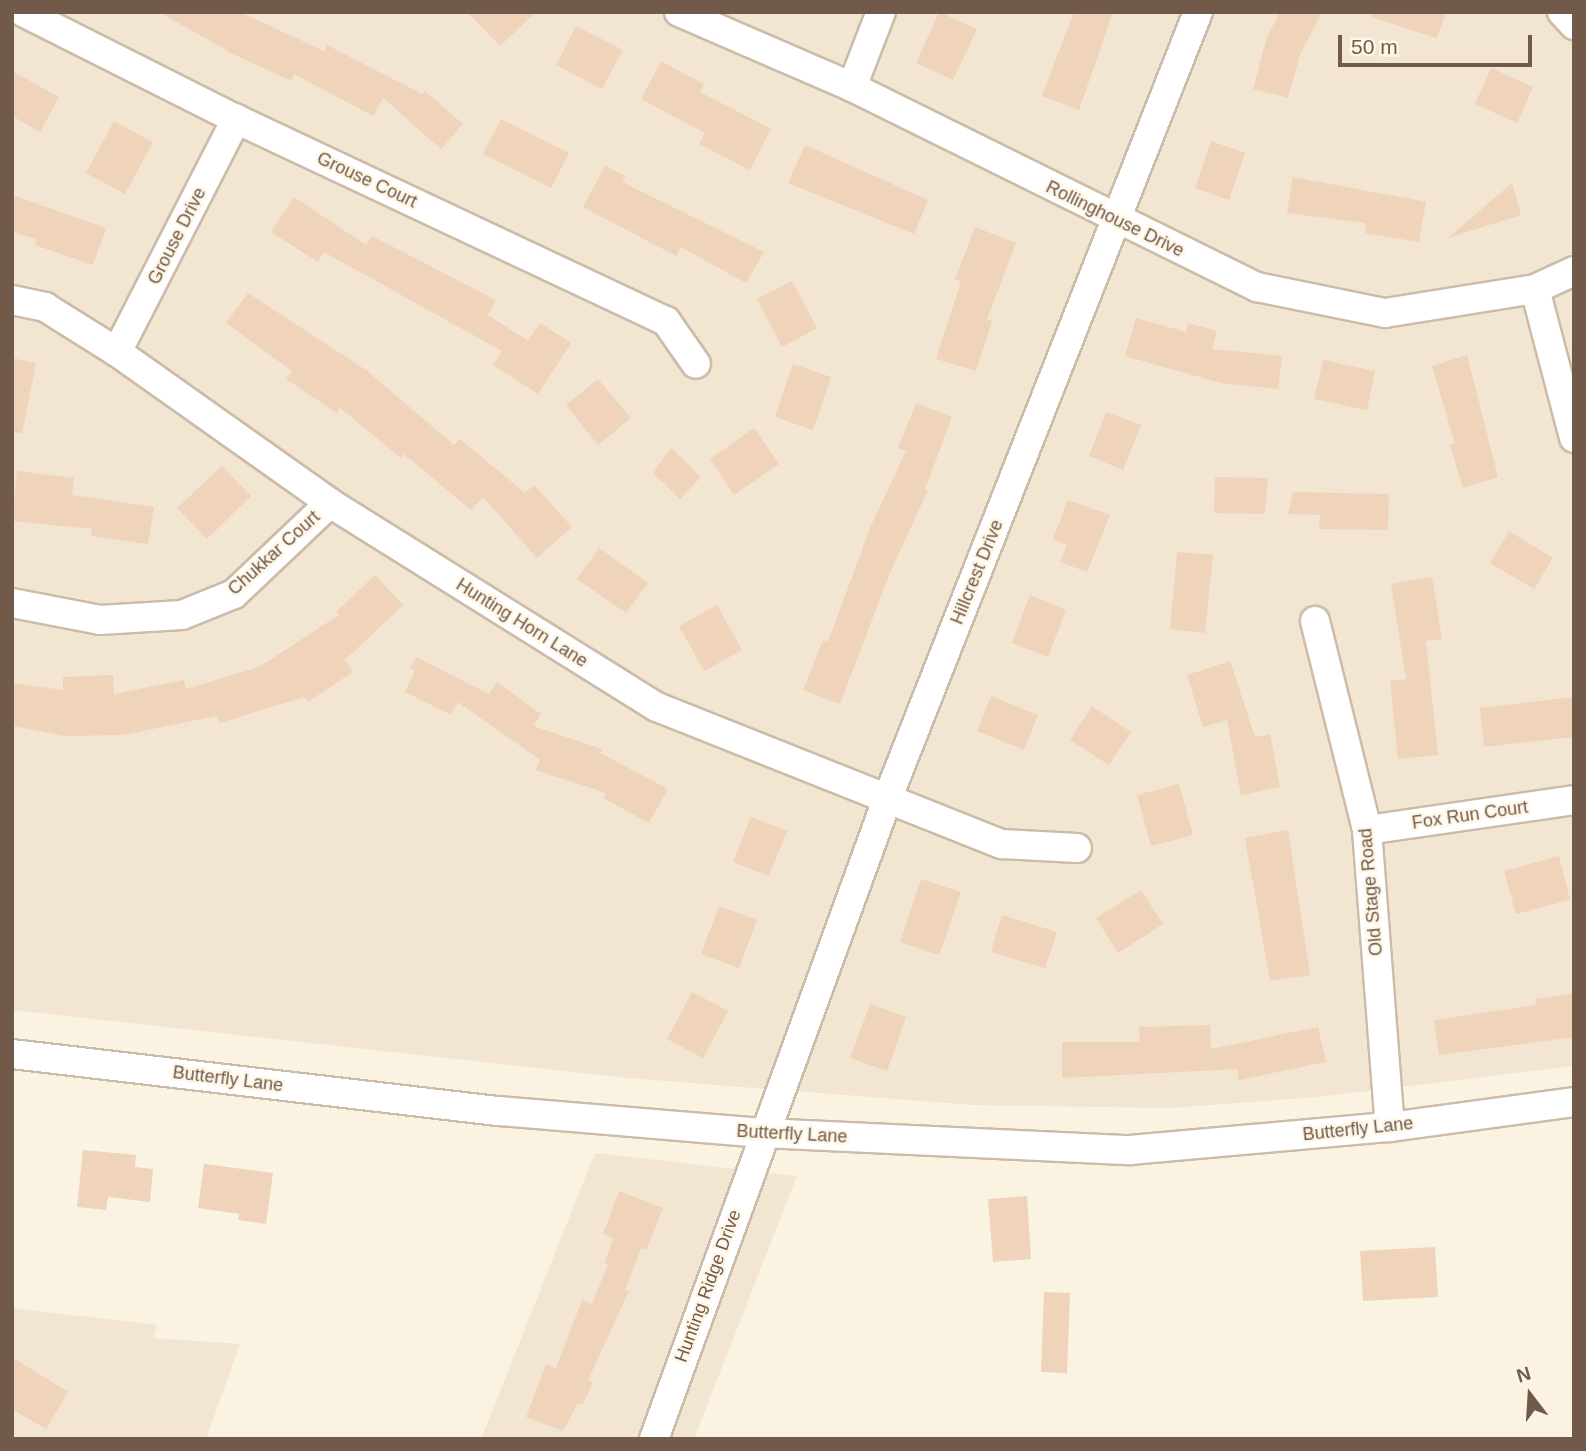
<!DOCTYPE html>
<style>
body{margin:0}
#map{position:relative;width:1586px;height:1451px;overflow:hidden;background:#fbf3e2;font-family:Helvetica,sans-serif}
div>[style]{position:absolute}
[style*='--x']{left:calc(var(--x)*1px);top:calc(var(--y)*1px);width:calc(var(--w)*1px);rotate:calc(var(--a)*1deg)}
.residential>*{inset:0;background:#f2e5d1}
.building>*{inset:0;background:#f0d3bb}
.roads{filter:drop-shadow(2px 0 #ccbba9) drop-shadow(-2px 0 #ccbba9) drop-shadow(0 2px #ccbba9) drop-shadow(0 -2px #ccbba9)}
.minor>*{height:28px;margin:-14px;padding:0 14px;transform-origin:14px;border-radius:14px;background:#fff}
span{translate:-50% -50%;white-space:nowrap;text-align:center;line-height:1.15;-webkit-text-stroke:5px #fef7e8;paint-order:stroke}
.street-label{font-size:18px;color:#725a4a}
.frame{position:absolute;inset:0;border:14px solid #725a4a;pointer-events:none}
.north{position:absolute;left:1495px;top:1360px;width:70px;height:70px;-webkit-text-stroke:5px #fef7e8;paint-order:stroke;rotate:343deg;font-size:19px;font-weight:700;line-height:28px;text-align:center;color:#725a4a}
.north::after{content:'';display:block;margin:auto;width:24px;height:32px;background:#725a4a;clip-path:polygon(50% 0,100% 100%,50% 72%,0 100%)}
.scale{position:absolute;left:1338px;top:35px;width:194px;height:32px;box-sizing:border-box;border:4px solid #725a4a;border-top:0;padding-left:9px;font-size:21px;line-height:24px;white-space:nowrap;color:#725a4a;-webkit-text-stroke:5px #fef7e8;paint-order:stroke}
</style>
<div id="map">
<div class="residential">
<div style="clip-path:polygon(12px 12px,1574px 12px,1574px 1066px,1319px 1097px,1170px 1108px,973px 1105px,628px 1078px,12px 1010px)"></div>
<div style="clip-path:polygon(595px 1153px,797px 1176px,694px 1439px,481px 1439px)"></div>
<div style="clip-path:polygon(12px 1308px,157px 1325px,153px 1338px,240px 1344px,206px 1439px,12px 1439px)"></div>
</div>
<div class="building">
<div style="clip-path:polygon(159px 12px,240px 12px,324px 51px,327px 45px,422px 94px,425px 91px,463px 124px,441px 149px,383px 98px,373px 116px,294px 74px,291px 81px,233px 54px)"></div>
<div style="clip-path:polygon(467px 12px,536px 12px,500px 46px)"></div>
<div style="clip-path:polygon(939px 12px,977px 29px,953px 80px,916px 63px)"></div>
<div style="clip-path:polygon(1074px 12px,1113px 12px,1079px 110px,1042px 96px)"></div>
<div style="clip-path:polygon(1280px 12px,1322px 12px,1300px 55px,1288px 98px,1253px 89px,1267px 37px)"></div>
<div style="clip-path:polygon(1371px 12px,1446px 12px,1437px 38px,1371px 17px)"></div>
<div style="clip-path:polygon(576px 26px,623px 50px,602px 89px,556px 65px)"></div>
<div style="clip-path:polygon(661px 61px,704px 84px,700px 92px,771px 129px,750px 170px,699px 144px,705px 133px,641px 99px)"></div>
<div style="clip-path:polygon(1491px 68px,1533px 87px,1517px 123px,1475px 104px)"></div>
<div style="clip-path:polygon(12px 71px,59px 97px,40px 132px,12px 116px)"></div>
<div style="clip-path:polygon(501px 119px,569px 153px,551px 188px,483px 154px)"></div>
<div style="clip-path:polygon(114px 121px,153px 142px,125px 194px,86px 173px)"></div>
<div style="clip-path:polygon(1211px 141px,1245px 153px,1229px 200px,1195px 188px)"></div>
<div style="clip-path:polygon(805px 145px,928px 200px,914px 234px,788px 183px)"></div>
<div style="clip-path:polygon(605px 166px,626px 176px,622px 182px,764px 252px,746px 283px,681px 247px,676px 256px,583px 207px)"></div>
<div style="clip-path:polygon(1293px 177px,1426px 202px,1419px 242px,1365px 233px,1366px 223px,1287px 213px)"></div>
<div style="clip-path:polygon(1512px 183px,1521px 215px,1448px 238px)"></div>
<div style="clip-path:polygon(12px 195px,106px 228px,93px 265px,35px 245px,37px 239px,12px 232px)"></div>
<div style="clip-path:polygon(294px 197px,366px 245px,372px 236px,496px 300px,488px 315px,528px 341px,540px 323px,571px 343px,538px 394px,493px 365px,502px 351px,324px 252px,318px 262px,271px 232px)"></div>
<div style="clip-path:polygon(975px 227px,1016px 243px,987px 319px,992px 321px,976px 371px,936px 359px,961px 281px,955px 279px)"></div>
<div style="clip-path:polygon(792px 281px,817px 328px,782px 347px,757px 299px)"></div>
<div style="clip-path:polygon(248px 293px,366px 370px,454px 445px,460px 439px,525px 493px,534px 485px,572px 527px,537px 558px,483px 497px,471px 510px,404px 454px,401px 458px,340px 408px,337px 413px,286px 379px,292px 371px,226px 323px)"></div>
<div style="clip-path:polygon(1136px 318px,1186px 332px,1188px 323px,1217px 331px,1212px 349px,1282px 356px,1278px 389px,1221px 383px,1125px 356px)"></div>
<div style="clip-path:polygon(1467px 355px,1498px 477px,1463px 488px,1450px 445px,1455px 444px,1432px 366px)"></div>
<div style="clip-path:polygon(12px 358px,36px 363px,22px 433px,12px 432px)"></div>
<div style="clip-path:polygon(1323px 360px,1375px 371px,1367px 410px,1314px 399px)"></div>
<div style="clip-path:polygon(793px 364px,831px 377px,813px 430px,775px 417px)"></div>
<div style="clip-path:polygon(598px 379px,631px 418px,598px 445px,566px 405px)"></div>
<div style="clip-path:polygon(916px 403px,952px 417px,925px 489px,928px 490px,889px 575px,840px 704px,803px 690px,823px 640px,828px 642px,870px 528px,906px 451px,898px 448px)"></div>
<div style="clip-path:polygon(1106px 412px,1141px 425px,1123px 470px,1089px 456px)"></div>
<div style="clip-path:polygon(754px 428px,779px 464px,734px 495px,710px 459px)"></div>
<div style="clip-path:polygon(671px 448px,701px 477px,680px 499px,653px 473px)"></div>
<div style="clip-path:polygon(222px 466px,251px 496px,207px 539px,177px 508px)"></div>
<div style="clip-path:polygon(17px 471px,74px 478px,72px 495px,154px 507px,148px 544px,91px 536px,92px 529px,12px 521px)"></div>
<div style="clip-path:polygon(1215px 477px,1268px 478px,1265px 514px,1214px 513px)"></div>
<div style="clip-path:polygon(1293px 492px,1389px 494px,1388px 530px,1319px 529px,1320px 515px,1288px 514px)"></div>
<div style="clip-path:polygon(1068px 500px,1110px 515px,1087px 572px,1060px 562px,1067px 545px,1053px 539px)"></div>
<div style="clip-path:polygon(1509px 531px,1553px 558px,1534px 589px,1490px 563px)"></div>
<div style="clip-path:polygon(599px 548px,648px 583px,626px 613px,577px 579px)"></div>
<div style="clip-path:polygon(1177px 552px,1213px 555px,1205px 633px,1170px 629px)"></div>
<div style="clip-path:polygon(375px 575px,403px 605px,345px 660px,353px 672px,308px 702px,304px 697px,220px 723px,217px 716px,123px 735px,65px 736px,12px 726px,12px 683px,63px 690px,63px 677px,113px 675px,114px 694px,184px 680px,186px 689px,259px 667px,339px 615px,336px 612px)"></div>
<div style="clip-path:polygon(1432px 577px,1442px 639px,1426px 641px,1438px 755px,1398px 759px,1390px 681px,1406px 679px,1391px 584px)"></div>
<div style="clip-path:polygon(1030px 595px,1066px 610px,1048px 657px,1012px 643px)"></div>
<div style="clip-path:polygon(717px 605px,742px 650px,704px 671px,679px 626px)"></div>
<div style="clip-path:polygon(416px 657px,489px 694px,497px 682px,541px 714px,533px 726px,602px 749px,600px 753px,668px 789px,649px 823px,603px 798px,606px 793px,536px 770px,540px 760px,458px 702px,451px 715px,405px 692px,415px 671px,410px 668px)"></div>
<div style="clip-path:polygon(1230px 661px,1255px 737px,1270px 734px,1280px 787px,1241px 795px,1227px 720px,1203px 727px,1187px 675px)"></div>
<div style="clip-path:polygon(991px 696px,1038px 715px,1024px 750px,977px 731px)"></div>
<div style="clip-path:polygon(1574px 697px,1574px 737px,1484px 747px,1480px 708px)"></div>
<div style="clip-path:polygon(1092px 706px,1131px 732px,1109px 765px,1070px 740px)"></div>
<div style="clip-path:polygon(1179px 784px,1193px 835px,1151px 846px,1137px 795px)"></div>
<div style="clip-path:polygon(751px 817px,787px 831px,769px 876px,733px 862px)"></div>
<div style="clip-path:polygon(1288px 830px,1310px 975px,1270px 981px,1245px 838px)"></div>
<div style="clip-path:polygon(1559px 856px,1570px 900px,1516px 914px,1504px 871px)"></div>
<div style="clip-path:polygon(921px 879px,961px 892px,939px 955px,900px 942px)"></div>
<div style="clip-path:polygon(1141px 890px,1163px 924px,1118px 953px,1096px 918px)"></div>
<div style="clip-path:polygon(719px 906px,757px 920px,739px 968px,701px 954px)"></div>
<div style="clip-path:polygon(1002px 915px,1057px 932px,1045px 968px,991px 952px)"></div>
<div style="clip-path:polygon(692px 992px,728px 1011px,703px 1058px,667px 1039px)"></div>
<div style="clip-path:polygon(1574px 993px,1574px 1037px,1439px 1055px,1434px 1020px,1536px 1005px,1535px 999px)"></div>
<div style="clip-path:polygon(870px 1004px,906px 1017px,887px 1071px,850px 1058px)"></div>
<div style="clip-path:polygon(1210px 1025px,1211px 1049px,1318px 1027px,1326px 1062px,1239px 1080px,1237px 1069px,1062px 1078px,1062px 1042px,1140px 1042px,1139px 1027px)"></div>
<div style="clip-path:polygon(83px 1150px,136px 1155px,135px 1167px,153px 1169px,150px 1202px,108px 1197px,106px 1210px,77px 1207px)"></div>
<div style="clip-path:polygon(204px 1164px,273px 1173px,266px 1224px,238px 1220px,239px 1214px,198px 1208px)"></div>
<div style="clip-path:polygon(619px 1191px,663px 1208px,646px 1250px,641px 1248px,625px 1290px,629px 1291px,588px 1380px,593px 1382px,583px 1404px,578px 1403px,563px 1431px,526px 1417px,546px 1364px,556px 1368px,582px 1300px,592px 1304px,608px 1264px,604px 1263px,614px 1238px,603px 1234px)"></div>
<div style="clip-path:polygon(1027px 1196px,1031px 1259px,993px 1262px,988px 1199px)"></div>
<div style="clip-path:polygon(1435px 1247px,1438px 1297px,1363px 1301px,1360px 1251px)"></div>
<div style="clip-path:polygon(1044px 1292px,1070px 1293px,1067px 1373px,1041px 1372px)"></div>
<div style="clip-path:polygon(12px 1357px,68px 1392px,46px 1429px,12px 1409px)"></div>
</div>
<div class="roads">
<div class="minor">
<div style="--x:23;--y:12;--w:238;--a:26.7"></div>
<div style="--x:236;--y:119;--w:475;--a:25.2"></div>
<div style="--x:666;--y:321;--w:52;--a:55.1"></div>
<div style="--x:679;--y:12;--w:189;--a:23.4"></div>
<div style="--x:852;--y:87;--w:452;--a:26.3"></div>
<div style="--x:1257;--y:287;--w:131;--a:11.5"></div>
<div style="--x:1385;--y:313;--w:152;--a:-9.1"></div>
<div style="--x:1535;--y:289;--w:43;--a:-24.8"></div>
<div style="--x:1562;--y:12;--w:18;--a:47"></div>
<div style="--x:852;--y:87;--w:80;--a:-68.9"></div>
<div style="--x:1535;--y:289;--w:154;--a:75.3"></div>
<div style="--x:12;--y:300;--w:34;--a:12"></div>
<div style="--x:45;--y:307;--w:85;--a:32"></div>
<div style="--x:117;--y:352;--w:261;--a:35.3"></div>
<div style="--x:330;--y:503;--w:385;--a:32"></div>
<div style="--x:657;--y:707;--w:371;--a:21.7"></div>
<div style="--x:1002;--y:844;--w:75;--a:3.1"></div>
<div style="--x:117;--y:352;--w:262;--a:-62.9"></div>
<div style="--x:12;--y:603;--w:90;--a:10.9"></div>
<div style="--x:100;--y:620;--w:82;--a:-3.5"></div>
<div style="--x:182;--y:615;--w:56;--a:-22"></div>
<div style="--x:234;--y:594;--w:132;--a:-43.5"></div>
<div style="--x:1315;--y:621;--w:215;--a:76"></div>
<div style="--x:1367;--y:830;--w:298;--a:85.6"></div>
<div style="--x:1367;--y:830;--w:209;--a:-8.2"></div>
<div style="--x:12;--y:1054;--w:491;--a:6.7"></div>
<div style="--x:500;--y:1111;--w:264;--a:4.8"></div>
<div style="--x:763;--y:1133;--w:367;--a:2.7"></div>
<div style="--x:1130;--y:1150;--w:261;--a:-5.1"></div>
<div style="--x:1390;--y:1127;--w:186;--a:-7.7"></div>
<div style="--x:654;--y:1439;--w:683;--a:-69.97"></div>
<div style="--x:888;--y:797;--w:844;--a:-68.45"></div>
</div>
</div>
<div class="street-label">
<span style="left:367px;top:180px;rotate:25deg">Grouse Court</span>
<span style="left:1115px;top:219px;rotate:26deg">Rollinghouse Drive</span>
<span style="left:177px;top:236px;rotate:-63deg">Grouse Drive</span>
<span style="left:274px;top:553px;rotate:-42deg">Chukkar Court</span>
<span style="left:977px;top:572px;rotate:-68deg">Hillcrest Drive</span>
<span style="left:522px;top:623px;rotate:32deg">Hunting Horn Lane</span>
<span style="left:1470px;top:815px;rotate:-8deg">Fox Run Court</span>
<span style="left:1371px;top:892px;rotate:-95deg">Old Stage Road</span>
<span style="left:228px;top:1079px;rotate:7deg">Butterfly Lane</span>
<span style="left:1358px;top:1129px;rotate:-6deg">Butterfly Lane</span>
<span style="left:792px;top:1134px;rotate:3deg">Butterfly Lane</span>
<span style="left:708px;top:1286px;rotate:-70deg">Hunting Ridge Drive</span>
</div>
<div class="frame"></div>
<div class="north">N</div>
<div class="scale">50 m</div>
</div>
